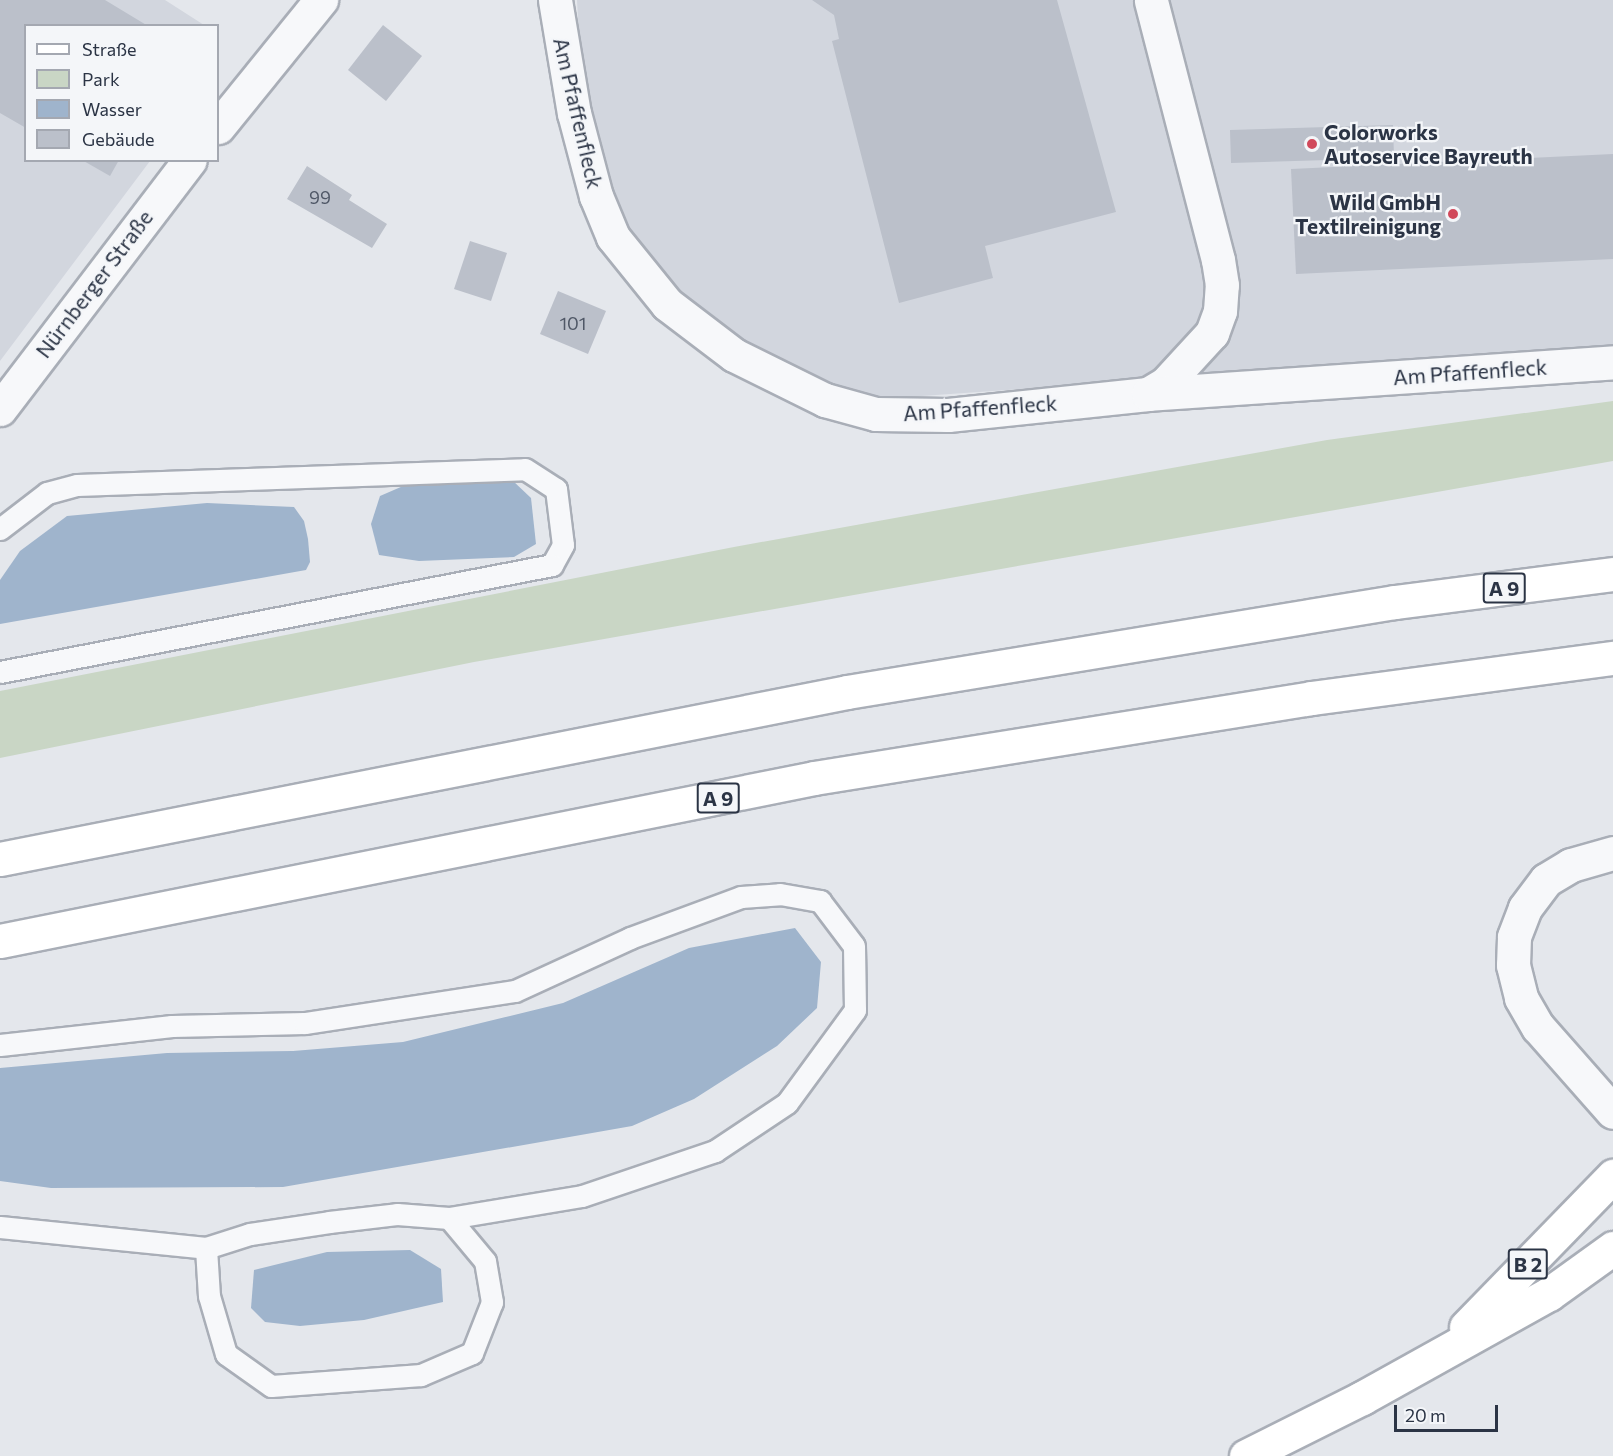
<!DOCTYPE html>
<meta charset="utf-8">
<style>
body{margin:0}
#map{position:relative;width:1613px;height:1456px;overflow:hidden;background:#e4e7ec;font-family:Commissioner,sans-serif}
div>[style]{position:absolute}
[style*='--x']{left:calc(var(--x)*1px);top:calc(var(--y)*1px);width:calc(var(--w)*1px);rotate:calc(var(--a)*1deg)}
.built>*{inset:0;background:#d2d6de}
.green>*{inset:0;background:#c9d6c5}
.water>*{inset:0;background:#9fb4cc}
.building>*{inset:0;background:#bbc0ca}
.roads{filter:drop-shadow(2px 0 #a9aeb7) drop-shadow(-2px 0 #a9aeb7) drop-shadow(0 2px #a9aeb7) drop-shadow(0 -2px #a9aeb7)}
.service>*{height:21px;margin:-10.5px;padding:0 10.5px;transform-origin:10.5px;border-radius:10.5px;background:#f7f8fa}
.minor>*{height:33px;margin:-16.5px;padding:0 16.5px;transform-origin:16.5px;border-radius:16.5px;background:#f7f8fa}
.primary>*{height:33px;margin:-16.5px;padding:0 16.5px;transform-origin:16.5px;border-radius:16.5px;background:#fff}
.motorway>*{height:33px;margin:-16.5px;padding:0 16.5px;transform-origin:16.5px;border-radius:16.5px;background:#fff}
.dots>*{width:16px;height:16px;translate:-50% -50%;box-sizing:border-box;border:3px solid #f4f6f9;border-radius:50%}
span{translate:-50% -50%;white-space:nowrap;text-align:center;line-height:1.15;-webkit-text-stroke:4.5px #f4f6f9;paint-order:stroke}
.number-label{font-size:18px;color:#4f5766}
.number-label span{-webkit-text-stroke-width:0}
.shield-label span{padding:2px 4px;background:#f4f6f9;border:2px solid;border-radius:4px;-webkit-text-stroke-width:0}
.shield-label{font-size:20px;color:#2b3445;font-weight:700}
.street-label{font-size:21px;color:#2b3445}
.poi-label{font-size:21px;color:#2b3445;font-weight:700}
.left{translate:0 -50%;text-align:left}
.right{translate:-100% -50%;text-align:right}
.legend{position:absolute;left:24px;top:24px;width:195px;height:138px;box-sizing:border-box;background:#f4f6f9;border:2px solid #a4a8b1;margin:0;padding:8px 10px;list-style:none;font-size:18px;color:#2b3445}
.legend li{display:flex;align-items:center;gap:12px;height:30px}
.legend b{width:30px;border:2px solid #a4a8b1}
.scale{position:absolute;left:1394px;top:1405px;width:104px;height:27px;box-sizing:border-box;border:3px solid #2b3445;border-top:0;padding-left:8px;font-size:18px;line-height:21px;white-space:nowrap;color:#2b3445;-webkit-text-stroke:4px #f4f6f9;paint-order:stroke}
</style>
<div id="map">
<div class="built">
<div style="clip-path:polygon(0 0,165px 0,204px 25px,26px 26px,26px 160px,150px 161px,0 361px)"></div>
<div style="clip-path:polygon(577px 0,1613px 0,1613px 347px,879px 399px,813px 381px,698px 312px,635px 238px,602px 171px,580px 58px)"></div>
</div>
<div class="green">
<div style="clip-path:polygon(1613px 401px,1613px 461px,474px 662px,0 758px,0 691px,734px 547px,1327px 440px)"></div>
</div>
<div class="water">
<div style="clip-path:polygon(417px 480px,512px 480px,531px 498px,536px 544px,514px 557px,419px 561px,379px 555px,371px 524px,380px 496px)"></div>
<div style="clip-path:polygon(207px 503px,294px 507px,304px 521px,308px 539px,310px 562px,306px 570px,0 624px,0 580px,20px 551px,67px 516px)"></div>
<div style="clip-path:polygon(795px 928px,821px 962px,817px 1008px,777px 1046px,694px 1099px,632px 1126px,283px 1187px,51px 1188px,0 1181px,0 1068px,167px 1053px,293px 1051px,403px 1042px,563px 1003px,689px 948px)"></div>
<div style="clip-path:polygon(410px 1250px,441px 1269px,443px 1302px,364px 1320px,300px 1326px,265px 1322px,251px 1308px,254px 1270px,327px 1252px)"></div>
</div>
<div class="building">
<div style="clip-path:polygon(0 0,105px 0,148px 26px,26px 26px,26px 128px,0 113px)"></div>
<div style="clip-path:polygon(812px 0,1057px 0,1116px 212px,985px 246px,993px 278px,899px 303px,832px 41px,839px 39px,834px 15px)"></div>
<div style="clip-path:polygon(383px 25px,422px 56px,386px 101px,348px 70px)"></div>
<div style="clip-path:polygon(1393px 125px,1394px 158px,1231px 163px,1230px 130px)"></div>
<div style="clip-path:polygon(1613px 154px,1613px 259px,1296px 274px,1291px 169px)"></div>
<div style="clip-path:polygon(82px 160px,119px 160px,110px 176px)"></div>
<div style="clip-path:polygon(307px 166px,352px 195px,349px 200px,387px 224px,372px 248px,287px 199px)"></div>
<div style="clip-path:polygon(470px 241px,507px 253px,491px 301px,454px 289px)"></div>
<div style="clip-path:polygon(558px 291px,606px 311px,588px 354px,540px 334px)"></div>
</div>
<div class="roads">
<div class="service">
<div style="--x:0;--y:529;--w:59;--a:-37.5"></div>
<div style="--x:47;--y:493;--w:31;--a:-15"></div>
<div style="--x:77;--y:485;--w:448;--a:-2"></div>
<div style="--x:525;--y:469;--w:37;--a:33"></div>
<div style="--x:556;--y:489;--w:56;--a:82.9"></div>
<div style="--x:563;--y:545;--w:23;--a:119"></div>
<div style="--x:552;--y:565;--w:562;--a:169.03"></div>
<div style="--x:0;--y:1045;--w:173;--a:-6.3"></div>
<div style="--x:172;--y:1026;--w:133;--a:-1.3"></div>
<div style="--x:305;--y:1023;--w:212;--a:-8.7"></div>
<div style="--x:515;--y:991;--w:127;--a:-24.7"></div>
<div style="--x:630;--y:938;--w:118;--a:-20.3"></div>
<div style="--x:741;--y:897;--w:39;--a:-4"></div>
<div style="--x:780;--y:894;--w:41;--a:9.9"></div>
<div style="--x:820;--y:901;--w:56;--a:52.9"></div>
<div style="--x:854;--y:946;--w:64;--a:89.1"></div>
<div style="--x:855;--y:1010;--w:115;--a:126.2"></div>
<div style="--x:787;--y:1103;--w:87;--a:146.3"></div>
<div style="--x:715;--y:1151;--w:140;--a:161.3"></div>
<div style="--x:582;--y:1196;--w:135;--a:170.6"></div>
<div style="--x:0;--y:1227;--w:207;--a:5.8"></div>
<div style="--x:206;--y:1248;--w:46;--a:-17.7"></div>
<div style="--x:250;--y:1234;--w:80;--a:-8.6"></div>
<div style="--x:329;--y:1222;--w:68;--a:-6.7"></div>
<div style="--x:397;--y:1214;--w:52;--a:4.4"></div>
<div style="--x:449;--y:1218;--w:56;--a:50.1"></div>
<div style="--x:485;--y:1261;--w:42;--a:80.3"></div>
<div style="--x:492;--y:1302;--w:55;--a:111.4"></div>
<div style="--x:472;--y:1353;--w:56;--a:156.7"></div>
<div style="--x:421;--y:1375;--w:150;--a:175.8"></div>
<div style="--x:271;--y:1386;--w:55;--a:-144.6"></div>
<div style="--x:226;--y:1354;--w:60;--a:-106.3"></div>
<div style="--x:209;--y:1296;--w:48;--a:-93.6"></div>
</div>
<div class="minor">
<div style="--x:555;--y:0;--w:115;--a:80.5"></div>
<div style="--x:574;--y:113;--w:86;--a:75.2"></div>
<div style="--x:596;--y:196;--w:44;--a:67.5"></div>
<div style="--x:613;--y:237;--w:86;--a:51.1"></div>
<div style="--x:667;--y:304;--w:84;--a:37.3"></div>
<div style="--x:734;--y:355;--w:102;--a:26.3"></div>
<div style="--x:825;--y:400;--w:53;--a:15.4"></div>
<div style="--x:876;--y:414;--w:72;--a:0.8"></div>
<div style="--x:948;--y:415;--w:201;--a:-6"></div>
<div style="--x:1148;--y:394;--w:21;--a:-31"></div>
<div style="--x:1166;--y:383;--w:68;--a:-47.4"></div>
<div style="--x:1212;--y:333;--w:23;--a:-70"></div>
<div style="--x:1220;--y:311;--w:26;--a:-86"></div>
<div style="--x:1222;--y:285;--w:25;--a:-99"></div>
<div style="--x:1218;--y:260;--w:268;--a:-104.5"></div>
<div style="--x:218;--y:127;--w:164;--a:-51"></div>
<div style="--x:1148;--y:394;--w:466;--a:-3.9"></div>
<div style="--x:0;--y:409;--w:313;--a:-52.7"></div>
<div style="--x:1613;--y:853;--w:44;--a:164.1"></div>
<div style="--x:1571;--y:865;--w:29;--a:149"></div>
<div style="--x:1546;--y:880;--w:35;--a:127"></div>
<div style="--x:1525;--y:908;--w:31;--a:111"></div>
<div style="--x:1514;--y:937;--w:28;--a:92"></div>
<div style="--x:1513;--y:965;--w:34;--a:76"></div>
<div style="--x:1521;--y:998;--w:34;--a:60"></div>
<div style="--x:1538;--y:1027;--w:113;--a:48.6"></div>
</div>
<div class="primary">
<div style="--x:1466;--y:1327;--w:211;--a:-45.8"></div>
<div style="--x:1246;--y:1456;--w:130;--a:-26.6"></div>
<div style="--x:1362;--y:1398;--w:214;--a:-29.1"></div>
<div style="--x:1549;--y:1294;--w:79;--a:-35.7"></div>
</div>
<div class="motorway">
<div style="--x:0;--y:859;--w:863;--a:-11.15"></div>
<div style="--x:847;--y:692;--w:555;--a:-9.33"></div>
<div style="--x:1395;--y:602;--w:220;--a:-7.3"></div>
<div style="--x:0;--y:941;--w:830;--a:-11.32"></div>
<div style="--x:814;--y:778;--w:504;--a:-9.13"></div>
<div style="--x:1312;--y:698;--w:304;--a:-7.6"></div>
</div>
</div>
<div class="dots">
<div style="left:1312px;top:144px;background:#d1495b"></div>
<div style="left:1453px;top:214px;background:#d1495b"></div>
</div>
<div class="number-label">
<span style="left:320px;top:197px">99</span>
<span style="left:573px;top:323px">101</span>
</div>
<div class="shield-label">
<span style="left:1504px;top:588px">A 9</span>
<span style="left:718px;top:798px">A 9</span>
<span style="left:1528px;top:1264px">B 2</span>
</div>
<div class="street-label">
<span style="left:578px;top:113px;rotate:77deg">Am Pfaffenfleck</span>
<span style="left:94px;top:284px;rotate:-53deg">Nürnberger Straße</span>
<span style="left:1470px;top:372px;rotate:-4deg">Am Pfaffenfleck</span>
<span style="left:980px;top:408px;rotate:-4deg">Am Pfaffenfleck</span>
</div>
<div class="poi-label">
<span class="left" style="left:1324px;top:144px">Colorworks<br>Autoservice Bayreuth</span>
<span class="right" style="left:1441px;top:214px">Wild GmbH<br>Textilreinigung</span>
</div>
<ul class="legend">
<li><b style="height:8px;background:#fff"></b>Straße</li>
<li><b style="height:16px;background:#c9d6c5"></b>Park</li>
<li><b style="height:16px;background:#9fb4cc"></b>Wasser</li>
<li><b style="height:16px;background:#bbc0ca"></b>Gebäude</li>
</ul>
<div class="scale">20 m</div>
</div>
